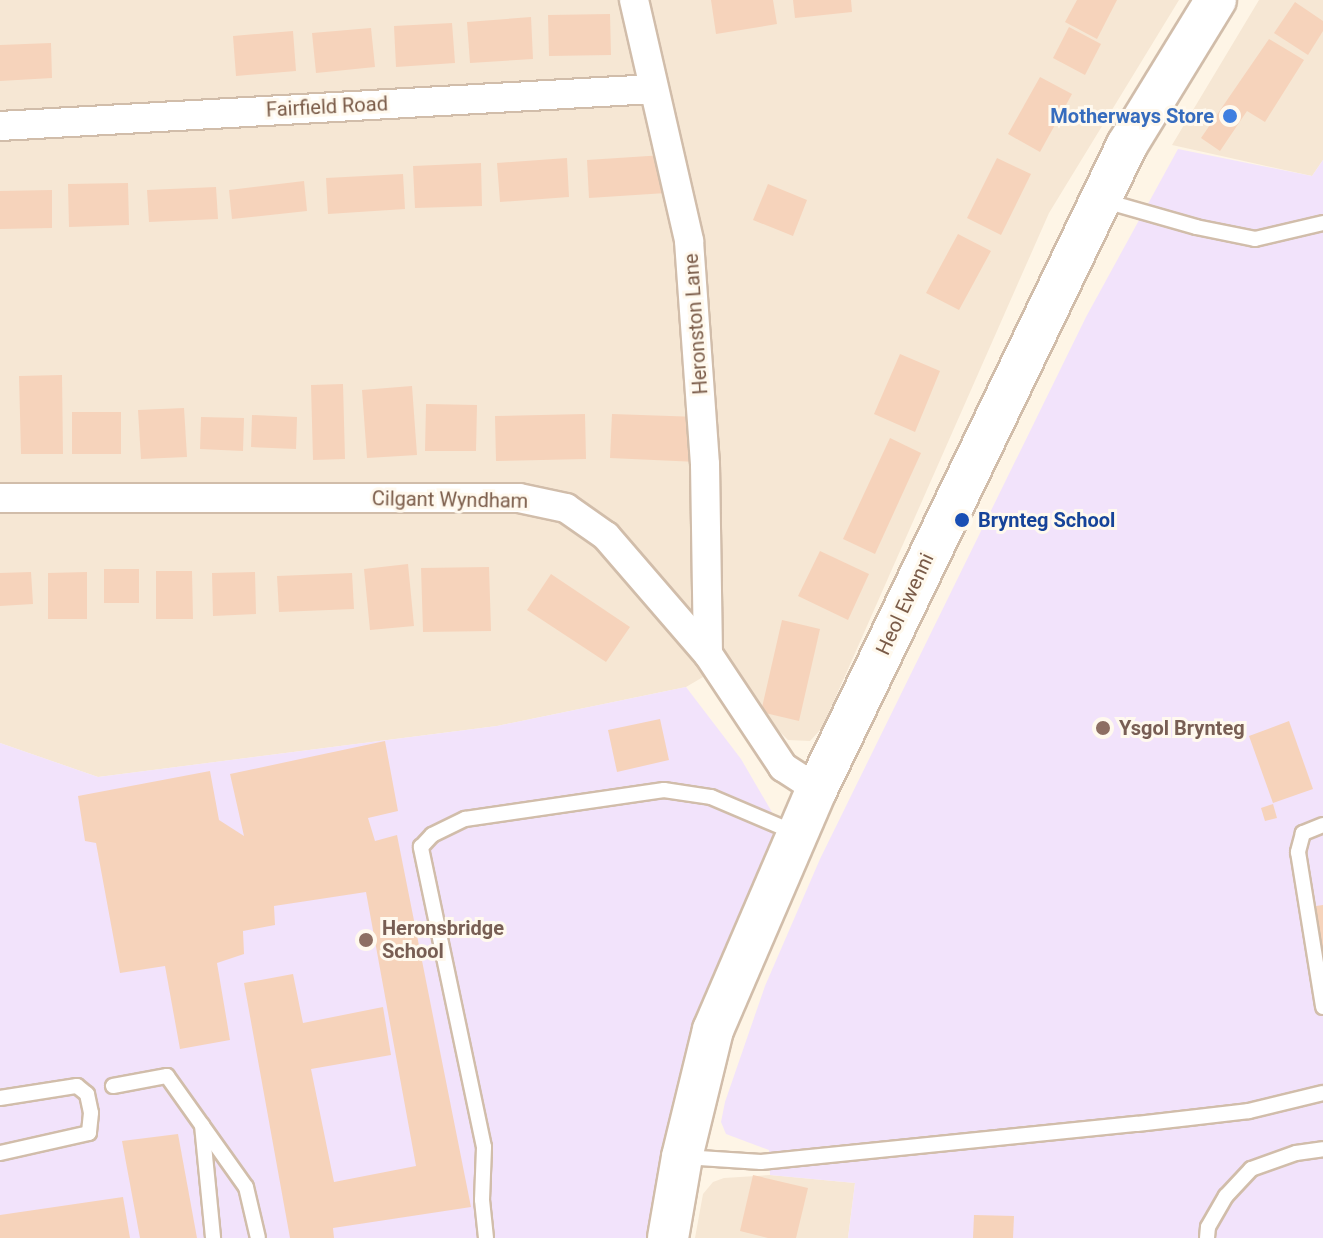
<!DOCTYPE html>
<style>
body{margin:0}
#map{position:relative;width:1323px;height:1238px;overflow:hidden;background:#fef5e6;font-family:Roboto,sans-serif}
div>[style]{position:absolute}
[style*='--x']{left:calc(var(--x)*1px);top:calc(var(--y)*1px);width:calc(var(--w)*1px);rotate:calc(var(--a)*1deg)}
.residential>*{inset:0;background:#f6e7d4}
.education>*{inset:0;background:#f2e3fb}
.building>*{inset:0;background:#f6d3bb}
.roads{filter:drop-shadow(2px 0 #d1bdaa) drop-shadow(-2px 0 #d1bdaa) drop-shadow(0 2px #d1bdaa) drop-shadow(0 -2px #d1bdaa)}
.lane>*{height:14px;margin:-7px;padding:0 7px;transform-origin:7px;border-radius:7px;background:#fff}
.street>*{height:28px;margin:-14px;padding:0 14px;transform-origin:14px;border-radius:14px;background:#fff}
.secondary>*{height:40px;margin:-20px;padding:0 20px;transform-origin:20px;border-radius:20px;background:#fff}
.dots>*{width:22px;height:22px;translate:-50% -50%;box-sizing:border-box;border:4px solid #fff9ee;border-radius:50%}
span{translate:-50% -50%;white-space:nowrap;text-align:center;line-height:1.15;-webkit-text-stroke:6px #fff9ee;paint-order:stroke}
.street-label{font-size:20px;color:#7a5b48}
.shop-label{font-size:20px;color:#366cbe;font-weight:700}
.right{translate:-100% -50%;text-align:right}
.transit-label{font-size:20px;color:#164399;font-weight:700}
.left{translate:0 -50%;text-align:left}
.education-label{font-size:20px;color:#785e54;font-weight:700}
</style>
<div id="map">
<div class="residential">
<div style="clip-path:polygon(0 0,1179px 0,1049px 213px,822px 728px,810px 741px,788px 740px,769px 721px,742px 683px,732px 660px,686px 687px,497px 726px,98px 777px,0 743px)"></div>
<div style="clip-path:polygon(1259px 0,1323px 0,1323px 160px,1312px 176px,1172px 145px)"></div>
<div style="clip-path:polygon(770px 1175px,855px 1183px,848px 1238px,695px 1238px,703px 1194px,713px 1182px,724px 1178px)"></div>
</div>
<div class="education">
<div style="clip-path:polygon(1178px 149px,1312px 176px,1323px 160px,1323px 1238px,848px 1238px,855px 1183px,770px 1175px,769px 1150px,726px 1134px,721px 1122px,725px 1102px,765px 986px,820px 859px,1086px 317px)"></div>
<div style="clip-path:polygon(686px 687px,741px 759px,780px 826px,685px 1055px,648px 1238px,0 1238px,0 743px,98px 777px,497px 726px)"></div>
</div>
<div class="building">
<div style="clip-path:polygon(711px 0,773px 0,777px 24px,716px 34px)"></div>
<div style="clip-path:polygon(793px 0,851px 0,852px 12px,795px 18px)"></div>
<div style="clip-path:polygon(1077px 0,1117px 0,1097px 39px,1065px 22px)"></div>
<div style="clip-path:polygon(1295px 2px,1323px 21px,1323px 31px,1308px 55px,1274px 33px)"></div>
<div style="clip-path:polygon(610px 14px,611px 55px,549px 56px,548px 15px)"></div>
<div style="clip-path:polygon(531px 17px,533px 59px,470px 63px,467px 22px)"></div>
<div style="clip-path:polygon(452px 23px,455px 63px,396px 67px,394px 26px)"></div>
<div style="clip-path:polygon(1069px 27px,1101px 44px,1085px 75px,1053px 58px)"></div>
<div style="clip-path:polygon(371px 28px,375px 67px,316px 73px,312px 33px)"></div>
<div style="clip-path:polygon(293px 31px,296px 71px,236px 76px,233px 36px)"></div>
<div style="clip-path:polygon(1269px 39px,1304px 60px,1265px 122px,1247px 111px,1220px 151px,1201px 138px)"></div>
<div style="clip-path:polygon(51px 43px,52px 78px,0 81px,0 45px)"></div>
<div style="clip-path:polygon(1040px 77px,1072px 94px,1040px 152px,1008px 134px)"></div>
<div style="clip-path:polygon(664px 155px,666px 193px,589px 198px,587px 160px)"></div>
<div style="clip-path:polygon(567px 158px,569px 197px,500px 202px,497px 163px)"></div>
<div style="clip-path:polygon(997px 158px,1031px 174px,1001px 235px,967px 218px)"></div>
<div style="clip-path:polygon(481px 163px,482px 206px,415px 208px,413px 166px)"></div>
<div style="clip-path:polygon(403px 174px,405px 209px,328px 214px,326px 178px)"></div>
<div style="clip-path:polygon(304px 181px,307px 211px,232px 219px,229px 190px)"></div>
<div style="clip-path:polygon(128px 183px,129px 225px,69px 227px,68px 184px)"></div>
<div style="clip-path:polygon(768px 184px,807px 200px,793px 236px,753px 220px)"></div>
<div style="clip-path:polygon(216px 187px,218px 219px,149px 222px,147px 190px)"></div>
<div style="clip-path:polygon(52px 190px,52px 228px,0 229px,0 191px)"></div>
<div style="clip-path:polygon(958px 234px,991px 251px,959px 310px,926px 293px)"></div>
<div style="clip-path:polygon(900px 354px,940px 371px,915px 432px,874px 414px)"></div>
<div style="clip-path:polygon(62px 375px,63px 454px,21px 454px,19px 376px)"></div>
<div style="clip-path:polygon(343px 384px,345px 459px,313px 460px,311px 385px)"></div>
<div style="clip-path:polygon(412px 386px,417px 455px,367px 458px,362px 390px)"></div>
<div style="clip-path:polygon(426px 404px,477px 405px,476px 451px,425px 451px)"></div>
<div style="clip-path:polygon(184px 408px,187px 457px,141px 459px,138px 410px)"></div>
<div style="clip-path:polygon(72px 412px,121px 412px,121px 454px,72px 454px)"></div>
<div style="clip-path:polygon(585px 414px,586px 459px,496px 461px,495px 416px)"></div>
<div style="clip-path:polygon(612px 414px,699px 417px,698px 462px,610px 458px)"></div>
<div style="clip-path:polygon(252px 415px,297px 417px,296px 449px,251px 447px)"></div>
<div style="clip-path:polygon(201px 417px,244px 418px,243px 451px,200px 449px)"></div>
<div style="clip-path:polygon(890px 438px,921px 453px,875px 554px,843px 539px)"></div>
<div style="clip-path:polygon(820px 551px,869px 574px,848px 620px,798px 596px)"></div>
<div style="clip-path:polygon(408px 564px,414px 626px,370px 630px,364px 569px)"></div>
<div style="clip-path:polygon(489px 567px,491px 631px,423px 632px,421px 568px)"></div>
<div style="clip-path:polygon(104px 569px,139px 569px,139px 603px,104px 603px)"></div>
<div style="clip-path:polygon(156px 571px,192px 571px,193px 619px,156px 619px)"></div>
<div style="clip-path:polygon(31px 572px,33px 604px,0 606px,0 573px)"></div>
<div style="clip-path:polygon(87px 572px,87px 619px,48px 619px,48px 573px)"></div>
<div style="clip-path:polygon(255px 572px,256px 614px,213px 616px,212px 573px)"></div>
<div style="clip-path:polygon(352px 573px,354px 609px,279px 612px,277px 576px)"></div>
<div style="clip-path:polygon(551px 574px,630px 627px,606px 662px,527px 610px)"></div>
<div style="clip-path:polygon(782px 620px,820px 629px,799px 721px,761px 712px)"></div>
<div style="clip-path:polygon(660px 719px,669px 760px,617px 772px,608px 730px)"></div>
<div style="clip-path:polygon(1289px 721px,1313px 789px,1273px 803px,1249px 736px)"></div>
<div style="clip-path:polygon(385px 741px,398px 811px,368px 818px,375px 841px,397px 835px,471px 1207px,333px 1228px,334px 1238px,290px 1238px,244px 983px,293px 974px,303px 1023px,383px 1007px,391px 1055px,311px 1069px,334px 1182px,416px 1166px,366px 892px,274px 906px,275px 925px,243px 931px,244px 954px,217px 963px,230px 1040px,180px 1049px,165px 966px,120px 973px,96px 843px,85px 841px,78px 796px,210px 771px,219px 820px,244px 836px,230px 774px)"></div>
<div style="clip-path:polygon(1273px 804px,1277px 818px,1265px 821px,1261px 808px)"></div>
<div style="clip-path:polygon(1323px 905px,1323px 980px,1321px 980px,1316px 906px)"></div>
<div style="clip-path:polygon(178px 1134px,197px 1238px,140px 1238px,122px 1141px)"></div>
<div style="clip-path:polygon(753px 1175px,808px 1188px,796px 1238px,768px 1238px,740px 1231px)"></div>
<div style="clip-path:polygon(123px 1197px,130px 1238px,0 1238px,0 1215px)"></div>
<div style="clip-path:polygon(974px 1215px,1014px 1216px,1013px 1238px,973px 1238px)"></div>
</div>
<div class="roads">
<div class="lane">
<div style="--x:1105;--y:201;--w:95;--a:15.9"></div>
<div style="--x:1196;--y:227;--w:60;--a:11.5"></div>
<div style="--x:1255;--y:239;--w:70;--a:-13.2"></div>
<div style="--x:1323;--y:825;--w:22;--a:158"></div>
<div style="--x:1303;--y:833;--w:20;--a:105"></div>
<div style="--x:1298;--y:852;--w:157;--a:80.8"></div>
<div style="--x:113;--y:1086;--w:55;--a:-10.5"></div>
<div style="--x:167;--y:1076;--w:136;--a:54.6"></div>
<div style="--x:246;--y:1187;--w:52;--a:76.8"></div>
<div style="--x:0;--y:1098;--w:78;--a:-8.9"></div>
<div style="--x:77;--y:1086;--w:13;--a:39"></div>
<div style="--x:87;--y:1094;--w:19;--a:78"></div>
<div style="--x:91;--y:1113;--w:20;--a:96"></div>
<div style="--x:89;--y:1133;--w:91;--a:167.3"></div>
<div style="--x:202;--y:1125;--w:114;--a:84.4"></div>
<div style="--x:684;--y:1157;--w:77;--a:3.7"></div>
<div style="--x:761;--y:1162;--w:378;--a:-5.8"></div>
<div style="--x:1137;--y:1124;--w:113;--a:-6.6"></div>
<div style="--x:1249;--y:1111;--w:76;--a:-13.7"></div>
<div style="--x:486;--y:1238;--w:38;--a:-96"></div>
<div style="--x:482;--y:1200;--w:53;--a:-87.8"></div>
<div style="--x:484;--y:1147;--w:307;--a:-101.9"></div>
<div style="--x:421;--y:847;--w:16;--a:-47"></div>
<div style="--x:432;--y:835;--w:37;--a:-26"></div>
<div style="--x:465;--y:819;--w:201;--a:-8.3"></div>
<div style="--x:664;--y:790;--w:48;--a:8.5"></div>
<div style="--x:711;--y:797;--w:92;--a:23"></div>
<div style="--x:1207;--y:1238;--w:11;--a:-85"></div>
<div style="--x:1208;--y:1227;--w:36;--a:-60"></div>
<div style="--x:1226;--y:1196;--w:37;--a:-47"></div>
<div style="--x:1251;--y:1169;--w:48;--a:-19.6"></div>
<div style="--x:1296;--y:1153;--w:27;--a:-8"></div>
</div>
<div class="street">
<div style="--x:634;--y:0;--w:247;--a:77.1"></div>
<div style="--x:689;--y:241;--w:224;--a:85.9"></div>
<div style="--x:705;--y:464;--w:190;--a:89.1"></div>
<div style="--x:0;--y:126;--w:654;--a:-3.24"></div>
<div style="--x:0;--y:498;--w:519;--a:0"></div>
<div style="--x:519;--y:498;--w:48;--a:12"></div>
<div style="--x:566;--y:508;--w:49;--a:35"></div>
<div style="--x:606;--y:536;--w:156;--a:49.2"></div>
<div style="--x:708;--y:654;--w:136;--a:56.4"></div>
<div style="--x:783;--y:767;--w:40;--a:32.9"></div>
</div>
<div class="secondary">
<div style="--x:668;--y:1238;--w:82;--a:-80.2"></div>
<div style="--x:682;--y:1157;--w:131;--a:-76.3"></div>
<div style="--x:713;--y:1030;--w:262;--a:-66.7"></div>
<div style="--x:817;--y:789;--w:715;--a:-64.3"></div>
<div style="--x:1127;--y:145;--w:170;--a:-58.5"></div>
</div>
</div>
<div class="dots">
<div style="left:1230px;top:116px;background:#3f7fe0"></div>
<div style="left:962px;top:520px;background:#1a4fb4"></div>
<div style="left:1103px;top:728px;background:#8d6e63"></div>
<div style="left:366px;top:940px;background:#8d6e63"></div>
</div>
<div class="street-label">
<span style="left:327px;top:107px;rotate:-3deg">Fairfield Road</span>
<span style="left:696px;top:324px;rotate:-94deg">Heronston Lane</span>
<span style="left:450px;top:500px;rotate:1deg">Cilgant Wyndham</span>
<span style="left:905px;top:604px;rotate:-65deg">Heol Ewenni</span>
</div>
<div class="shop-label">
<span class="right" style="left:1214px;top:116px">Motherways Store</span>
</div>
<div class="transit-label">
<span class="left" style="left:978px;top:520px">Brynteg School</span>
</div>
<div class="education-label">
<span class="left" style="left:1119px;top:728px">Ysgol Brynteg</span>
<span class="left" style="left:382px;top:940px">Heronsbridge<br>School</span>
</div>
</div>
